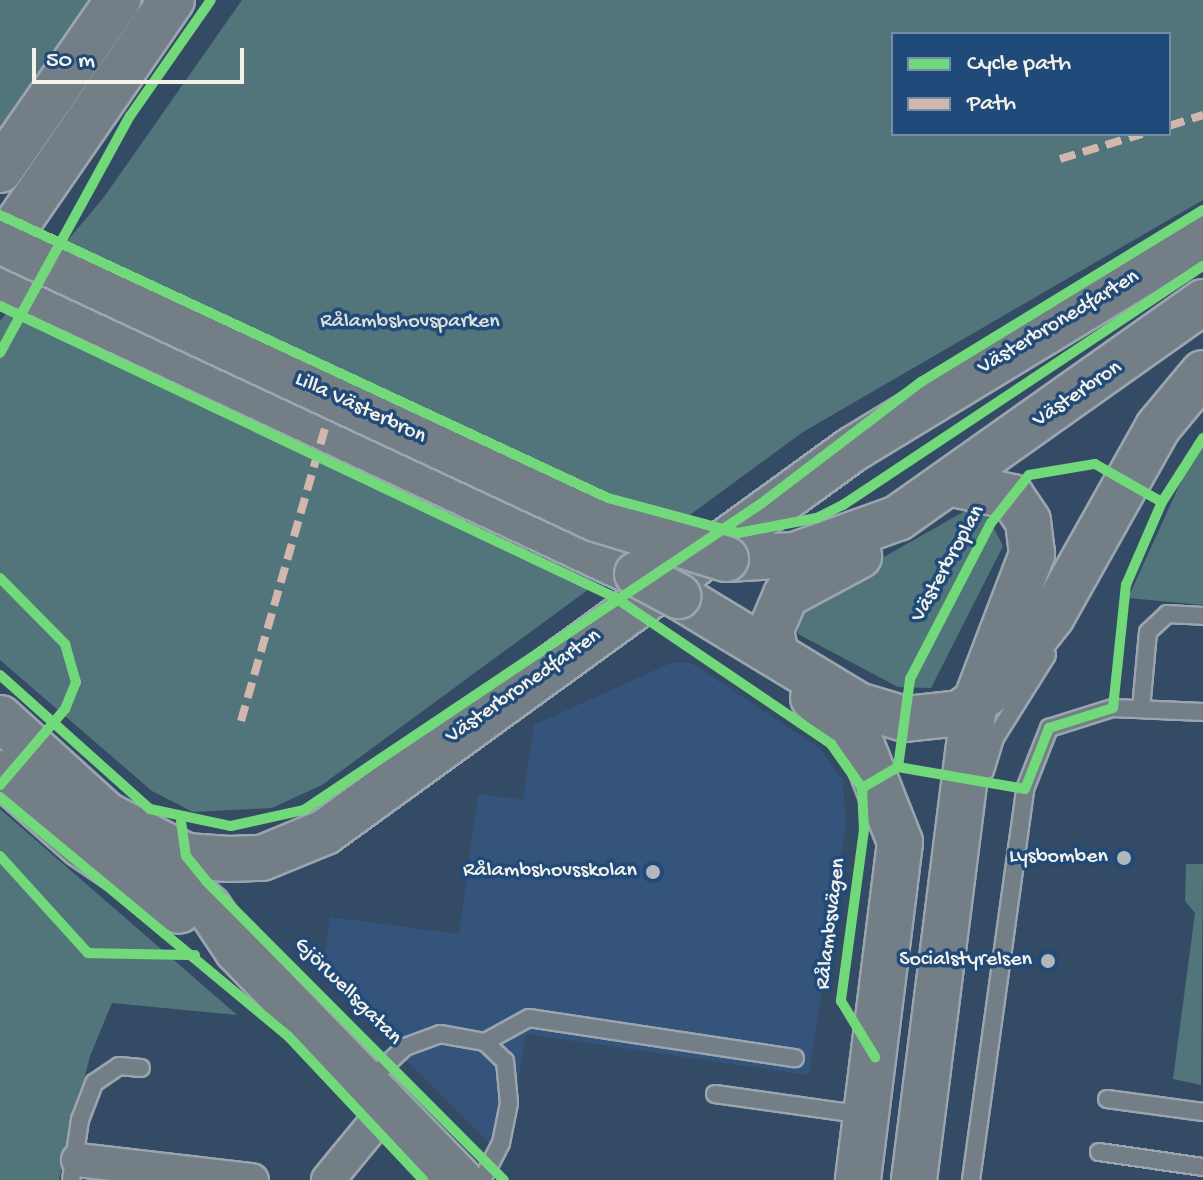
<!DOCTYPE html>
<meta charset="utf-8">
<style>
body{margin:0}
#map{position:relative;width:1203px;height:1180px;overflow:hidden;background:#344b65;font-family:"Gochi Hand",sans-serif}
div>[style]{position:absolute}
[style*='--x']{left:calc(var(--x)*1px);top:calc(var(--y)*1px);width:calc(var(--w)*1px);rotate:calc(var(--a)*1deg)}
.built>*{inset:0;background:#35547b}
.green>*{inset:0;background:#52747b}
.roads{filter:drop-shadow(2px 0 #9ba5af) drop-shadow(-2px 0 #9ba5af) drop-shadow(0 2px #9ba5af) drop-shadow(0 -2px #9ba5af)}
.lane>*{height:16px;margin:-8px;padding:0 8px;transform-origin:8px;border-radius:8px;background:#737e87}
.street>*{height:32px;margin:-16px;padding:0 16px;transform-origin:16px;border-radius:16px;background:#737e87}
.secondary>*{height:44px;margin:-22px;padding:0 22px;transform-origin:22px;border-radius:22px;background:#737e87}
.bridges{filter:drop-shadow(2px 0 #9ba5af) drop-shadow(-2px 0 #9ba5af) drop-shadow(0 2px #9ba5af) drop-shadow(0 -2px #9ba5af)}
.secondary-bridge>*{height:44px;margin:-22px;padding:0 22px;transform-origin:22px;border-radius:22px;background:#737e87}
.quiet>*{height:8px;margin-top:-4px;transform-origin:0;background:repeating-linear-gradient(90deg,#d1b7ad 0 16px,transparent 0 24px)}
.cycleway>*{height:10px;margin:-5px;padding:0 5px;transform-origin:5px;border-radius:5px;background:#71d979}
.dots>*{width:22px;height:22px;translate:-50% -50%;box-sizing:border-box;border:4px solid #1f4a7a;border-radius:50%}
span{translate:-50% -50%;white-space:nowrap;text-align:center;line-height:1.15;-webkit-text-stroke:7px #1f4a7a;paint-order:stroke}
.park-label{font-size:22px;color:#dcdfd8}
.street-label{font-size:22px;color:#f4f1e8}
.poi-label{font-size:22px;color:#f4f1e8}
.right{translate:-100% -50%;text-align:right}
.legend{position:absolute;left:891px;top:32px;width:280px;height:104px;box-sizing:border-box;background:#1f4a7a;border:2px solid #748da6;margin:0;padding:10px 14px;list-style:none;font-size:24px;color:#f4f1e8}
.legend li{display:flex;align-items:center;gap:16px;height:40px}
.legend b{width:40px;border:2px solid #748da6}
.scale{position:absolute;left:32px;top:48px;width:212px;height:36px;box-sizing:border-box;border:4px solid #f4f1e8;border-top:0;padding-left:10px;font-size:24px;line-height:28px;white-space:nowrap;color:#f4f1e8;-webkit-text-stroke:6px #1f4a7a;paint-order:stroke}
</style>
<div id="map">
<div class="built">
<div style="clip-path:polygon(671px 663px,691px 663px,819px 748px,843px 780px,846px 826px,809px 1075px,526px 1034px,505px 1158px,322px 977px,330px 917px,459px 934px,478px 794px,523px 800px,534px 725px)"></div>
</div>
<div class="green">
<div style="clip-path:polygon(0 0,92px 0,0 134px)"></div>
<div style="clip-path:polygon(evenodd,242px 0,1203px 0,1203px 200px,803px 432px,322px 785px,272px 808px,193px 812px,152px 791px,0 660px,0 321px,104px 197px,242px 0,893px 34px,1169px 34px,1169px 134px,893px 134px,893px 34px)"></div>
<div style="clip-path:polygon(1203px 446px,1203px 605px,1128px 598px,1189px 464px)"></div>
<div style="clip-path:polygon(965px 511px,986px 513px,1003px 546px,931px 688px,898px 687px,798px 634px,801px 604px)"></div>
<div style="clip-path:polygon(0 809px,237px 1015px,112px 1003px,90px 1056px,59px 1180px,0 1180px)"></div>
<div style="clip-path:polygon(1186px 864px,1203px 864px,1201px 1085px,1173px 1079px,1195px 913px,1185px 901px)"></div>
</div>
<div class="roads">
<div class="lane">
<div style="--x:1141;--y:709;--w:77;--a:-84.8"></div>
<div style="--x:1148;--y:632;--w:26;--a:-43"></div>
<div style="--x:1167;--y:614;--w:36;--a:3"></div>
<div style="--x:985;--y:771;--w:34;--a:-73"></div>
<div style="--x:995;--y:738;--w:98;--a:-57.9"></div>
<div style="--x:485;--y:1042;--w:50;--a:-28.6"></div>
<div style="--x:529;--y:1018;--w:269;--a:8.6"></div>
<div style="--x:368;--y:1082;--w:51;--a:-43.4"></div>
<div style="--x:405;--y:1047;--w:37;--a:-20"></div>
<div style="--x:440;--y:1034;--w:46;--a:10.1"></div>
<div style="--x:485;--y:1042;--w:28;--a:44"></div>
<div style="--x:505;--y:1061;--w:42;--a:84.6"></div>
<div style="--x:509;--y:1103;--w:41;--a:101.3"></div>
<div style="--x:501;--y:1143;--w:42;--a:117.2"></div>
<div style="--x:715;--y:1094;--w:150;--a:8"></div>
<div style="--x:1107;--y:1099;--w:97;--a:7.7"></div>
<div style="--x:1099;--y:1152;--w:105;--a:8.2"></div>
<div style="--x:71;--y:1180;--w:61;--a:-81.5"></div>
<div style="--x:80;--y:1120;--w:40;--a:-69"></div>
<div style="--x:94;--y:1083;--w:30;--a:-34"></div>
<div style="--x:119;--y:1066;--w:22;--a:5"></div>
<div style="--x:971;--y:1180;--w:395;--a:-82.1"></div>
<div style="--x:1025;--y:789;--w:66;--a:-68.5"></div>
<div style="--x:1049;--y:728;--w:67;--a:-17.4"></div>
<div style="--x:1113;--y:708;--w:90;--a:2.5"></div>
</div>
<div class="street">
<div style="--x:78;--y:1160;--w:175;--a:6.6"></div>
<div style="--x:328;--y:1180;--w:94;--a:-50.6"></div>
</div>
<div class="secondary">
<div style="--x:0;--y:170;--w:207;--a:-55.2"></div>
<div style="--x:0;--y:249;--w:303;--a:-55.4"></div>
<div style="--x:0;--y:276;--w:703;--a:25.07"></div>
<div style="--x:726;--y:559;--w:69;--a:-3.3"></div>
<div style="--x:795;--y:555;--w:109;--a:-19.8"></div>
<div style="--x:898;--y:518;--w:374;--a:-35.3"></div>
<div style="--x:678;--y:596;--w:210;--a:31.2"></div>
<div style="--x:858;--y:705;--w:49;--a:16.6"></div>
<div style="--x:905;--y:719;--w:55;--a:-6.2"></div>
<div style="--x:960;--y:713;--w:44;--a:-35.8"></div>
<div style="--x:996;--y:687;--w:90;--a:-51.7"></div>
<div style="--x:1052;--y:616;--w:217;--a:-60.7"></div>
<div style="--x:1158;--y:427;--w:70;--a:-50.2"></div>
<div style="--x:776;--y:654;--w:25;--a:-102"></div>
<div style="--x:771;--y:630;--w:38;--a:-67"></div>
<div style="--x:786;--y:595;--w:83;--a:-28.1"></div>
<div style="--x:813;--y:698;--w:61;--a:41"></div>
<div style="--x:859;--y:738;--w:112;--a:68.5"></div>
<div style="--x:900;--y:842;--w:341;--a:97.1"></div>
<div style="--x:0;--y:718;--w:282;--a:42.3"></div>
<div style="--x:209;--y:908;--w:50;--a:56.3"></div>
<div style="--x:237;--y:950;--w:320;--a:45.9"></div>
<div style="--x:0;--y:773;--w:109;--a:41.3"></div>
<div style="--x:82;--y:845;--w:117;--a:34.2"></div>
<div style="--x:107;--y:815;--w:89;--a:27.4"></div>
<div style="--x:186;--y:856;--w:43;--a:4"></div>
<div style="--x:229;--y:859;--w:33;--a:-2"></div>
<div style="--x:262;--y:858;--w:68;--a:-22.4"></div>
<div style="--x:325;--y:832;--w:652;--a:-35.96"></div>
<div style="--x:853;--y:449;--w:410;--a:-31.3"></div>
<div style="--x:914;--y:1180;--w:478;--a:-82.8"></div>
<div style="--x:974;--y:706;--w:163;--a:-69.1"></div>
<div style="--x:1032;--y:554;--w:33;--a:-97"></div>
<div style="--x:1028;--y:521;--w:29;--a:-124"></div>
<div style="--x:1012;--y:497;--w:65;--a:-167.5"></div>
</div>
</div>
<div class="bridges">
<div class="secondary-bridge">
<div style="--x:0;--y:241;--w:658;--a:25.01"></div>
<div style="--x:596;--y:519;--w:136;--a:17.1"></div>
<div style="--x:637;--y:574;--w:47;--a:28.2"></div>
</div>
</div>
<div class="quiet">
<div style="--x:1169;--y:126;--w:36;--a:-18"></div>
<div style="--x:1060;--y:159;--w:86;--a:-17"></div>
<div style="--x:241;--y:721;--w:304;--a:-74"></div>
</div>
<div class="cycleway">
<div style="--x:0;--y:215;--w:671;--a:24.96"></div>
<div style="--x:608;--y:498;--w:135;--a:15.1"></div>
<div style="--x:738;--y:533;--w:80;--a:-10.8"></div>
<div style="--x:817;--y:518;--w:29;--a:-27"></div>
<div style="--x:843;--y:505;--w:432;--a:-33.6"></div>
<div style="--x:0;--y:306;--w:679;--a:25.36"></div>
<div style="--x:614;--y:597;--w:262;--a:34.1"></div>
<div style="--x:831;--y:744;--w:54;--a:54.8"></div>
<div style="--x:0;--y:353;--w:270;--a:-61.3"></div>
<div style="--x:130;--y:116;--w:141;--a:-55.1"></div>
<div style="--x:0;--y:578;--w:93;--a:45.4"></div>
<div style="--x:65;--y:644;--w:40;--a:74"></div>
<div style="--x:76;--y:682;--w:29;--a:112"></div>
<div style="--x:65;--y:709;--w:100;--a:130.5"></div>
<div style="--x:0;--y:675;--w:201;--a:41.8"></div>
<div style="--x:150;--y:809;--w:83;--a:11.9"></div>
<div style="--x:231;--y:826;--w:75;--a:-12.4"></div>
<div style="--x:304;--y:810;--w:551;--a:-33.83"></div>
<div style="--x:762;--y:503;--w:200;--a:-37.3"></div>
<div style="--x:921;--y:382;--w:330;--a:-31.4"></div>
<div style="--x:898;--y:767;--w:89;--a:-82.2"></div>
<div style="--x:910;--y:679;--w:176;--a:-62.6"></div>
<div style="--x:991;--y:523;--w:61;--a:-51.6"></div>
<div style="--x:1029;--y:475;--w:67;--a:-9.5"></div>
<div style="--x:1095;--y:464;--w:77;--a:29.6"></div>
<div style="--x:862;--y:788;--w:42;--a:-30.3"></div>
<div style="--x:898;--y:767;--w:129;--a:9.8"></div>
<div style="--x:1025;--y:789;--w:66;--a:-68.5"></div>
<div style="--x:1049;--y:728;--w:67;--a:-17.4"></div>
<div style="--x:1113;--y:708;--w:124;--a:-84"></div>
<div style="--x:1126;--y:585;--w:90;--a:-66.6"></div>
<div style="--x:1162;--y:502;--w:76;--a:-57.4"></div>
<div style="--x:862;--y:788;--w:42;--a:87.3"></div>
<div style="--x:864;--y:830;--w:173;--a:97.7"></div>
<div style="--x:841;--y:1001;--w:66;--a:58.7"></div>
<div style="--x:0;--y:797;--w:374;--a:39.7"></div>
<div style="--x:288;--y:1036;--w:197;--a:46.8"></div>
<div style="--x:181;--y:821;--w:35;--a:82"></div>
<div style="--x:186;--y:856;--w:32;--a:51"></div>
<div style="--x:206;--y:881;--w:422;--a:45.1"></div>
<div style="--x:0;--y:856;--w:131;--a:47.8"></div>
<div style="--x:88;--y:953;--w:107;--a:1.1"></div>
</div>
<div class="dots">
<div style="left:1124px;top:858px;background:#b1b7ba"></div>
<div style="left:653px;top:872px;background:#b1b7ba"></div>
<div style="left:1048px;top:961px;background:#b1b7ba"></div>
</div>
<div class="park-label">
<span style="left:410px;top:323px">Rålambshovsparken</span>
</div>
<div class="street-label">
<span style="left:1059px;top:323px;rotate:-31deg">Västerbronedfarten</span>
<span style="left:1078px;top:395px;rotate:-34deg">Västerbron</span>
<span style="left:360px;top:409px;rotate:25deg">Lilla Västerbron</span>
<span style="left:949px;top:564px;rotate:-61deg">Västerbroplan</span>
<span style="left:524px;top:687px;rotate:-35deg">Västerbronedfarten</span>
<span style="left:832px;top:924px;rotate:-83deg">Rålambsvägen</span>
<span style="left:347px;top:992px;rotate:45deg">Gjörwellsgatan</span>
</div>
<div class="poi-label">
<span class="right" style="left:1108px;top:858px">Lysbomben</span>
<span class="right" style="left:637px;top:872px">Rålambshovsskolan</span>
<span class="right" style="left:1032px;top:961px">Socialstyrelsen</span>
</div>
<ul class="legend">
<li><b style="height:10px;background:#71d979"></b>Cycle path</li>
<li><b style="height:10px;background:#d1b7ad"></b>Path</li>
</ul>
<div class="scale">50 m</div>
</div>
